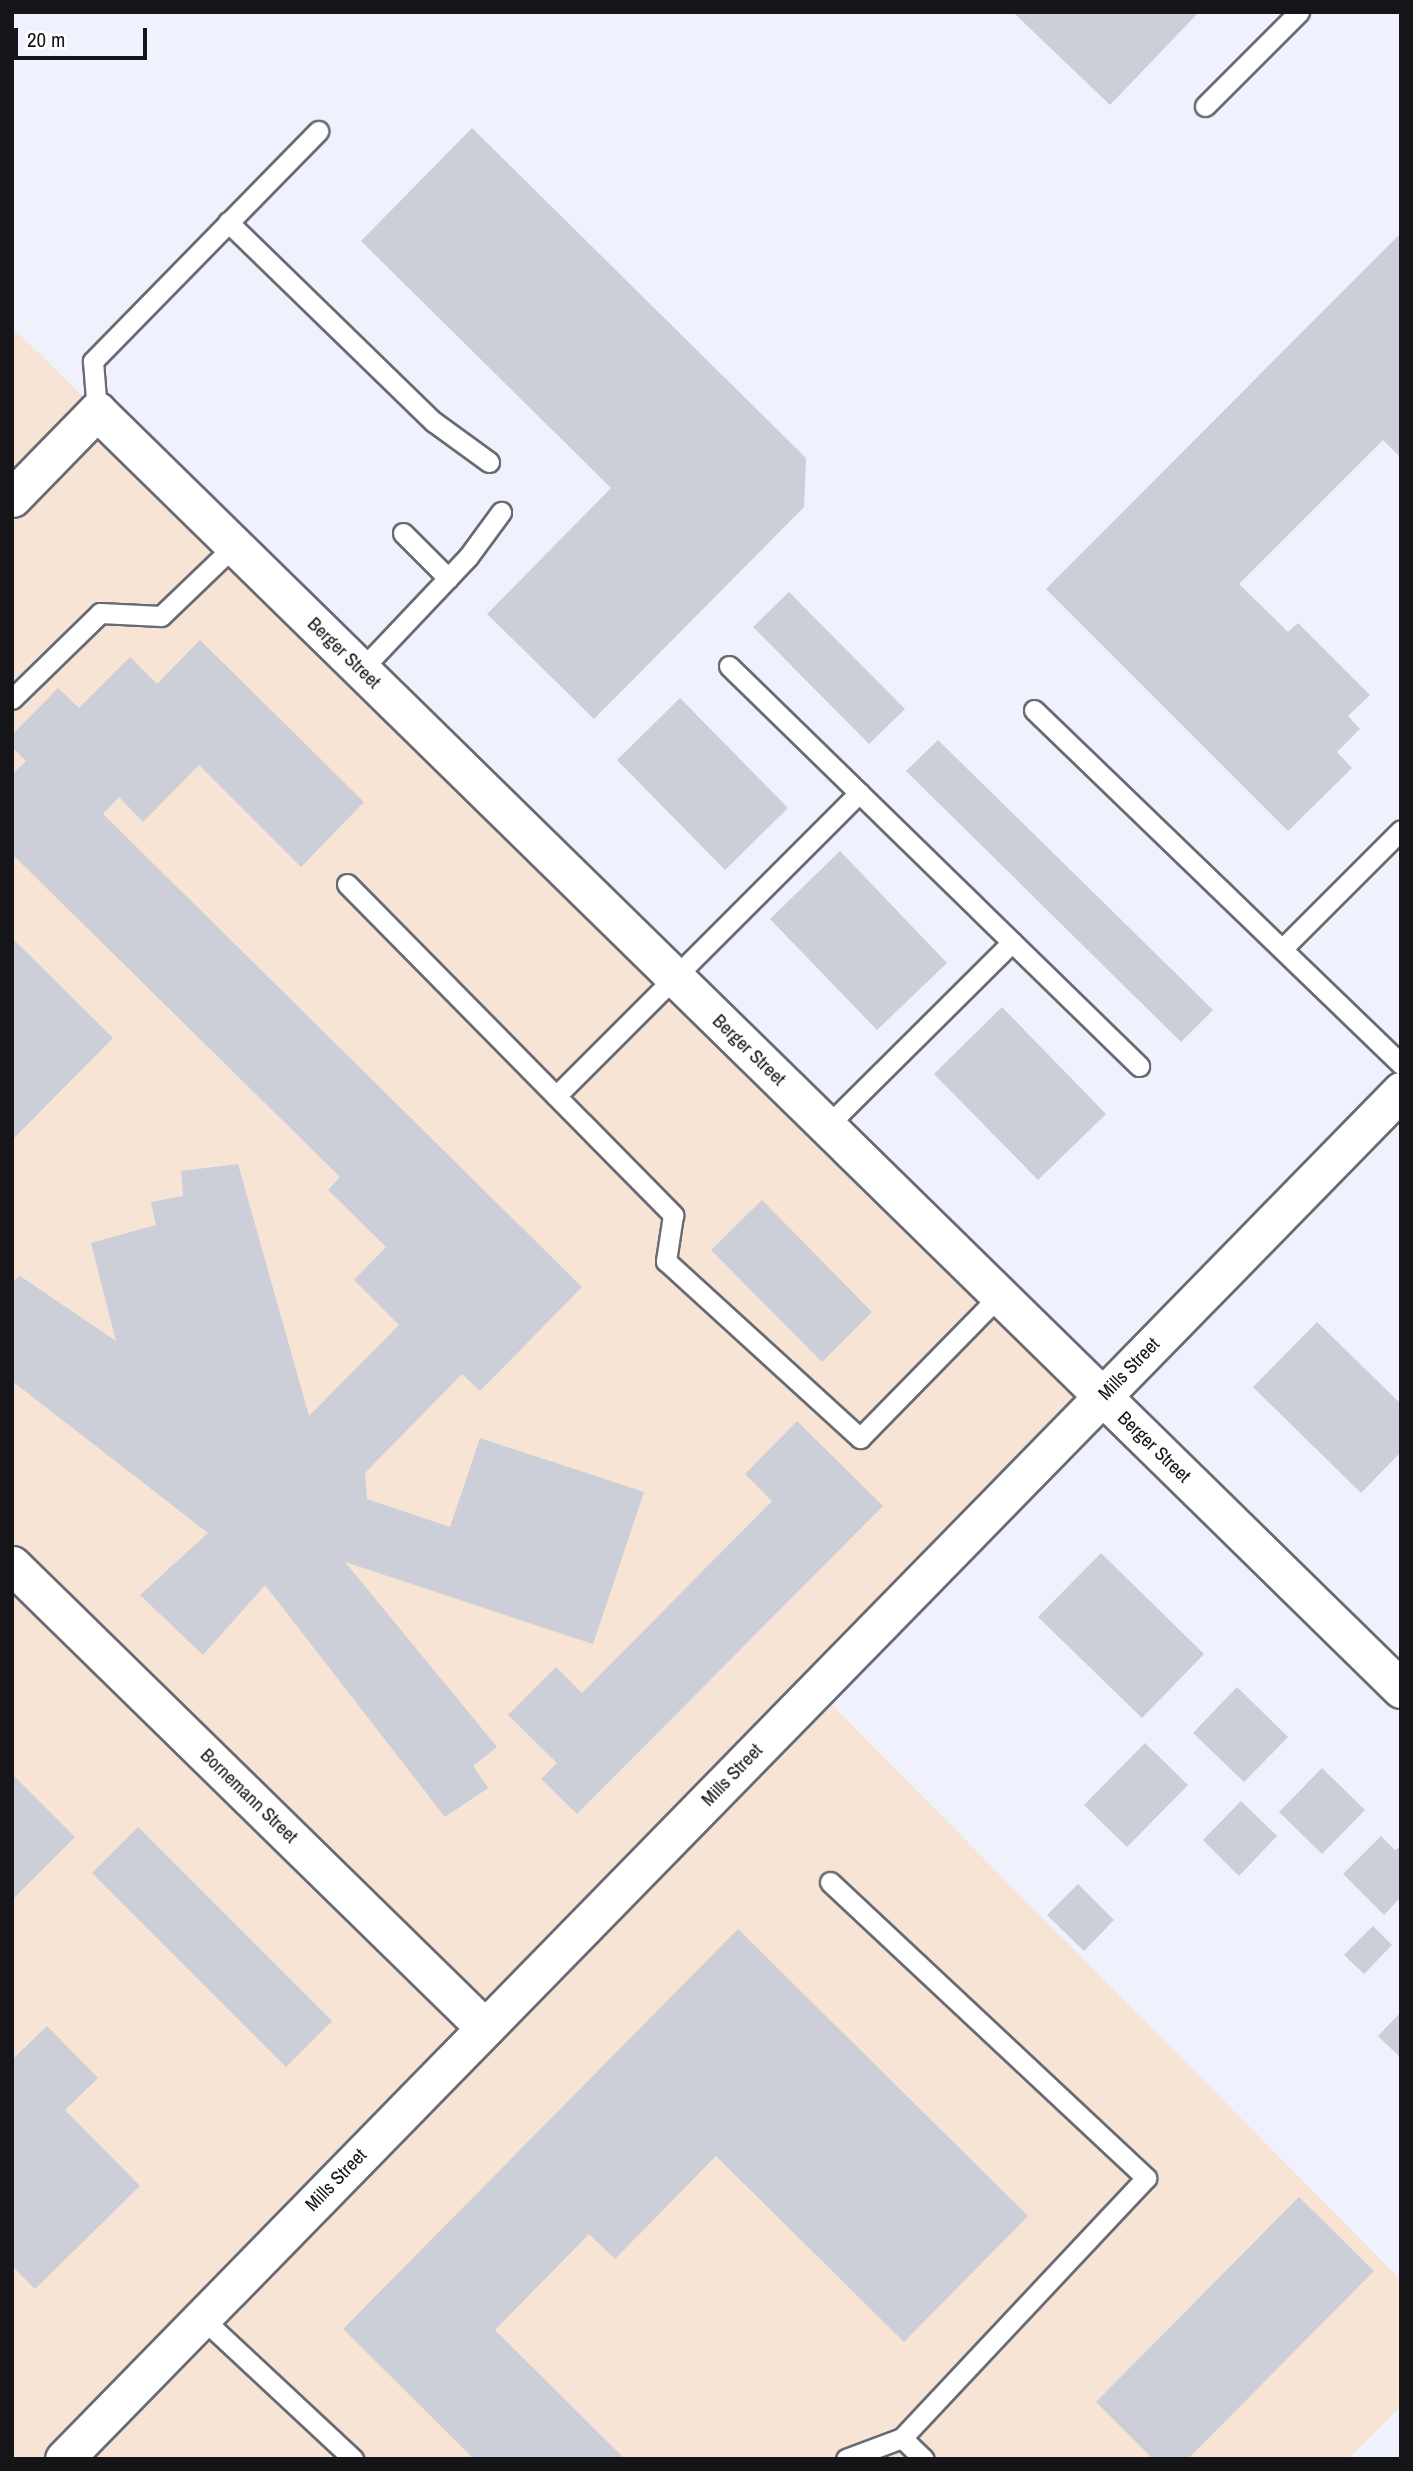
<!DOCTYPE html>
<style>
body{margin:0}
#map{position:relative;width:1413px;height:2471px;overflow:hidden;background:#eff1fc;font-family:"Archivo Narrow",sans-serif}
div>[style]{position:absolute}
[style*='--x']{left:calc(var(--x)*1px);top:calc(var(--y)*1px);width:calc(var(--w)*1px);rotate:calc(var(--a)*1deg)}
.industrial>*{inset:0;background:#f7e4d4}
.building>*{inset:0;background:#ccced8}
.roads{filter:drop-shadow(2px 0 #696b74) drop-shadow(-2px 0 #696b74) drop-shadow(0 2px #696b74) drop-shadow(0 -2px #696b74)}
.service>*{height:19px;margin:-9.5px;padding:0 9.5px;transform-origin:9.5px;border-radius:9.5px;background:#fff}
.minor>*{height:37px;margin:-18.5px;padding:0 18.5px;transform-origin:18.5px;border-radius:18.5px;background:#fff}
span{translate:-50% -50%;white-space:nowrap;text-align:center;line-height:1.15;-webkit-text-stroke:7px #fff;paint-order:stroke}
.street-label{font-size:19px;color:#151519}
.frame{position:absolute;inset:0;border:14px solid #151519;pointer-events:none}
.scale{position:absolute;left:14px;top:28px;width:133px;height:32px;box-sizing:border-box;border:4px solid #151519;border-top:0;padding-left:9px;font-size:21px;line-height:24px;white-space:nowrap;color:#151519;-webkit-text-stroke:5px #fff;paint-order:stroke}
</style>
<div id="map">
<div class="industrial">
<div style="clip-path:polygon(12px 327px,1102px 1396px,816px 1689px,1401px 2280px,1401px 2406px,1348px 2459px,12px 2459px)"></div>
</div>
<div class="building">
<div style="clip-path:polygon(1013px 12px,1199px 12px,1110px 105px)"></div>
<div style="clip-path:polygon(472px 128px,806px 458px,804px 507px,594px 719px,487px 614px,611px 488px,361px 241px)"></div>
<div style="clip-path:polygon(1401px 233px,1401px 458px,1383px 440px,1239px 584px,1288px 632px,1298px 623px,1370px 695px,1348px 716px,1360px 729px,1337px 752px,1352px 768px,1288px 831px,1046px 589px)"></div>
<div style="clip-path:polygon(789px 592px,905px 709px,869px 744px,753px 627px)"></div>
<div style="clip-path:polygon(200px 640px,364px 802px,301px 867px,199px 765px,143px 822px,119px 797px,103px 814px,582px 1287px,480px 1391px,462px 1374px,365px 1473px,367px 1499px,450px 1527px,480px 1438px,644px 1492px,593px 1644px,345px 1562px,497px 1747px,473px 1766px,488px 1788px,445px 1817px,265px 1585px,203px 1655px,140px 1595px,208px 1533px,12px 1381px,12px 1283px,20px 1276px,116px 1341px,91px 1243px,156px 1225px,151px 1202px,183px 1196px,181px 1171px,238px 1164px,309px 1416px,399px 1325px,354px 1280px,386px 1247px,328px 1190px,340px 1177px,12px 854px,12px 775px,26px 761px,12px 747px,12px 735px,58px 688px,79px 708px,130px 657px,157px 684px)"></div>
<div style="clip-path:polygon(680px 698px,788px 808px,725px 870px,617px 760px)"></div>
<div style="clip-path:polygon(938px 740px,1213px 1010px,1181px 1042px,906px 771px)"></div>
<div style="clip-path:polygon(840px 851px,947px 963px,877px 1030px,770px 919px)"></div>
<div style="clip-path:polygon(12px 938px,113px 1038px,12px 1140px)"></div>
<div style="clip-path:polygon(1002px 1007px,1106px 1114px,1038px 1180px,934px 1074px)"></div>
<div style="clip-path:polygon(762px 1200px,872px 1312px,822px 1362px,711px 1250px)"></div>
<div style="clip-path:polygon(1317px 1322px,1401px 1404px,1401px 1452px,1361px 1493px,1253px 1387px)"></div>
<div style="clip-path:polygon(797px 1421px,883px 1506px,577px 1814px,541px 1779px,557px 1763px,508px 1715px,556px 1667px,582px 1693px,772px 1501px,745px 1474px)"></div>
<div style="clip-path:polygon(1101px 1553px,1204px 1654px,1142px 1718px,1038px 1617px)"></div>
<div style="clip-path:polygon(1237px 1687px,1288px 1737px,1244px 1782px,1193px 1733px)"></div>
<div style="clip-path:polygon(1145px 1743px,1188px 1785px,1127px 1847px,1084px 1805px)"></div>
<div style="clip-path:polygon(1322px 1768px,1365px 1810px,1322px 1854px,1279px 1812px)"></div>
<div style="clip-path:polygon(12px 1774px,75px 1837px,12px 1900px)"></div>
<div style="clip-path:polygon(1241px 1801px,1277px 1836px,1239px 1876px,1203px 1840px)"></div>
<div style="clip-path:polygon(138px 1827px,332px 2021px,286px 2067px,92px 1873px)"></div>
<div style="clip-path:polygon(1381px 1836px,1395px 1850px,1401px 1846px,1401px 1897px,1384px 1915px,1343px 1874px)"></div>
<div style="clip-path:polygon(1078px 1884px,1114px 1920px,1084px 1951px,1047px 1915px)"></div>
<div style="clip-path:polygon(1373px 1926px,1392px 1945px,1364px 1974px,1344px 1955px)"></div>
<div style="clip-path:polygon(738px 1929px,1028px 2216px,904px 2342px,716px 2156px,615px 2259px,589px 2234px,495px 2330px,625px 2459px,474px 2459px,343px 2329px)"></div>
<div style="clip-path:polygon(1401px 2012px,1401px 2058px,1378px 2036px)"></div>
<div style="clip-path:polygon(47px 2026px,98px 2078px,65px 2110px,140px 2186px,35px 2289px,12px 2266px,12px 2060px)"></div>
<div style="clip-path:polygon(1299px 2197px,1374px 2271px,1188px 2459px,1153px 2459px,1096px 2402px)"></div>
</div>
<div class="roads">
<div class="service">
<div style="--x:1205;--y:106;--w:133;--a:-45"></div>
<div style="--x:228;--y:222;--w:287;--a:44.2"></div>
<div style="--x:434;--y:422;--w:68;--a:36"></div>
<div style="--x:97;--y:411;--w:50;--a:-94.6"></div>
<div style="--x:93;--y:361;--w:322;--a:-45.6"></div>
<div style="--x:403;--y:533;--w:64;--a:45"></div>
<div style="--x:729;--y:666;--w:573;--a:44.29"></div>
<div style="--x:361;--y:670;--w:156;--a:-46.6"></div>
<div style="--x:468;--y:557;--w:56;--a:-53.7"></div>
<div style="--x:12;--y:699;--w:123;--a:-44.3"></div>
<div style="--x:100;--y:613;--w:61;--a:2.8"></div>
<div style="--x:161;--y:616;--w:101;--a:-43.8"></div>
<div style="--x:1034;--y:710;--w:510;--a:43.97"></div>
<div style="--x:347;--y:884;--w:465;--a:45.4"></div>
<div style="--x:673;--y:1215;--w:47;--a:98.7"></div>
<div style="--x:666;--y:1261;--w:263;--a:42.4"></div>
<div style="--x:860;--y:1438;--w:200;--a:-45.6"></div>
<div style="--x:1282;--y:949;--w:168;--a:-45"></div>
<div style="--x:556;--y:1096;--w:429;--a:-45"></div>
<div style="--x:827;--y:1126;--w:261;--a:-44.8"></div>
<div style="--x:830;--y:1882;--w:433;--a:43.1"></div>
<div style="--x:1146;--y:2178;--w:357;--a:133.2"></div>
<div style="--x:202;--y:2318;--w:207;--a:43"></div>
<div style="--x:846;--y:2459;--w:60;--a:-20.6"></div>
<div style="--x:902;--y:2438;--w:30;--a:44"></div>
</div>
<div class="minor">
<div style="--x:12;--y:498;--w:122;--a:-45.7"></div>
<div style="--x:97;--y:411;--w:1826;--a:44.42"></div>
<div style="--x:12;--y:1565;--w:662;--a:44.39"></div>
<div style="--x:64;--y:2459;--w:1913;--a:-45.66"></div>
</div>
</div>
<div class="street-label">
<span style="left:344px;top:653px;rotate:44deg">Berger Street</span>
<span style="left:749px;top:1050px;rotate:44deg">Berger Street</span>
<span style="left:1129px;top:1369px;rotate:-46deg">Mills Street</span>
<span style="left:1154px;top:1447px;rotate:44deg">Berger Street</span>
<span style="left:732px;top:1775px;rotate:-46deg">Mills Street</span>
<span style="left:249px;top:1796px;rotate:44deg">Bornemann Street</span>
<span style="left:336px;top:2180px;rotate:-46deg">Mills Street</span>
</div>
<div class="frame"></div>
<div class="scale">20 m</div>
</div>
